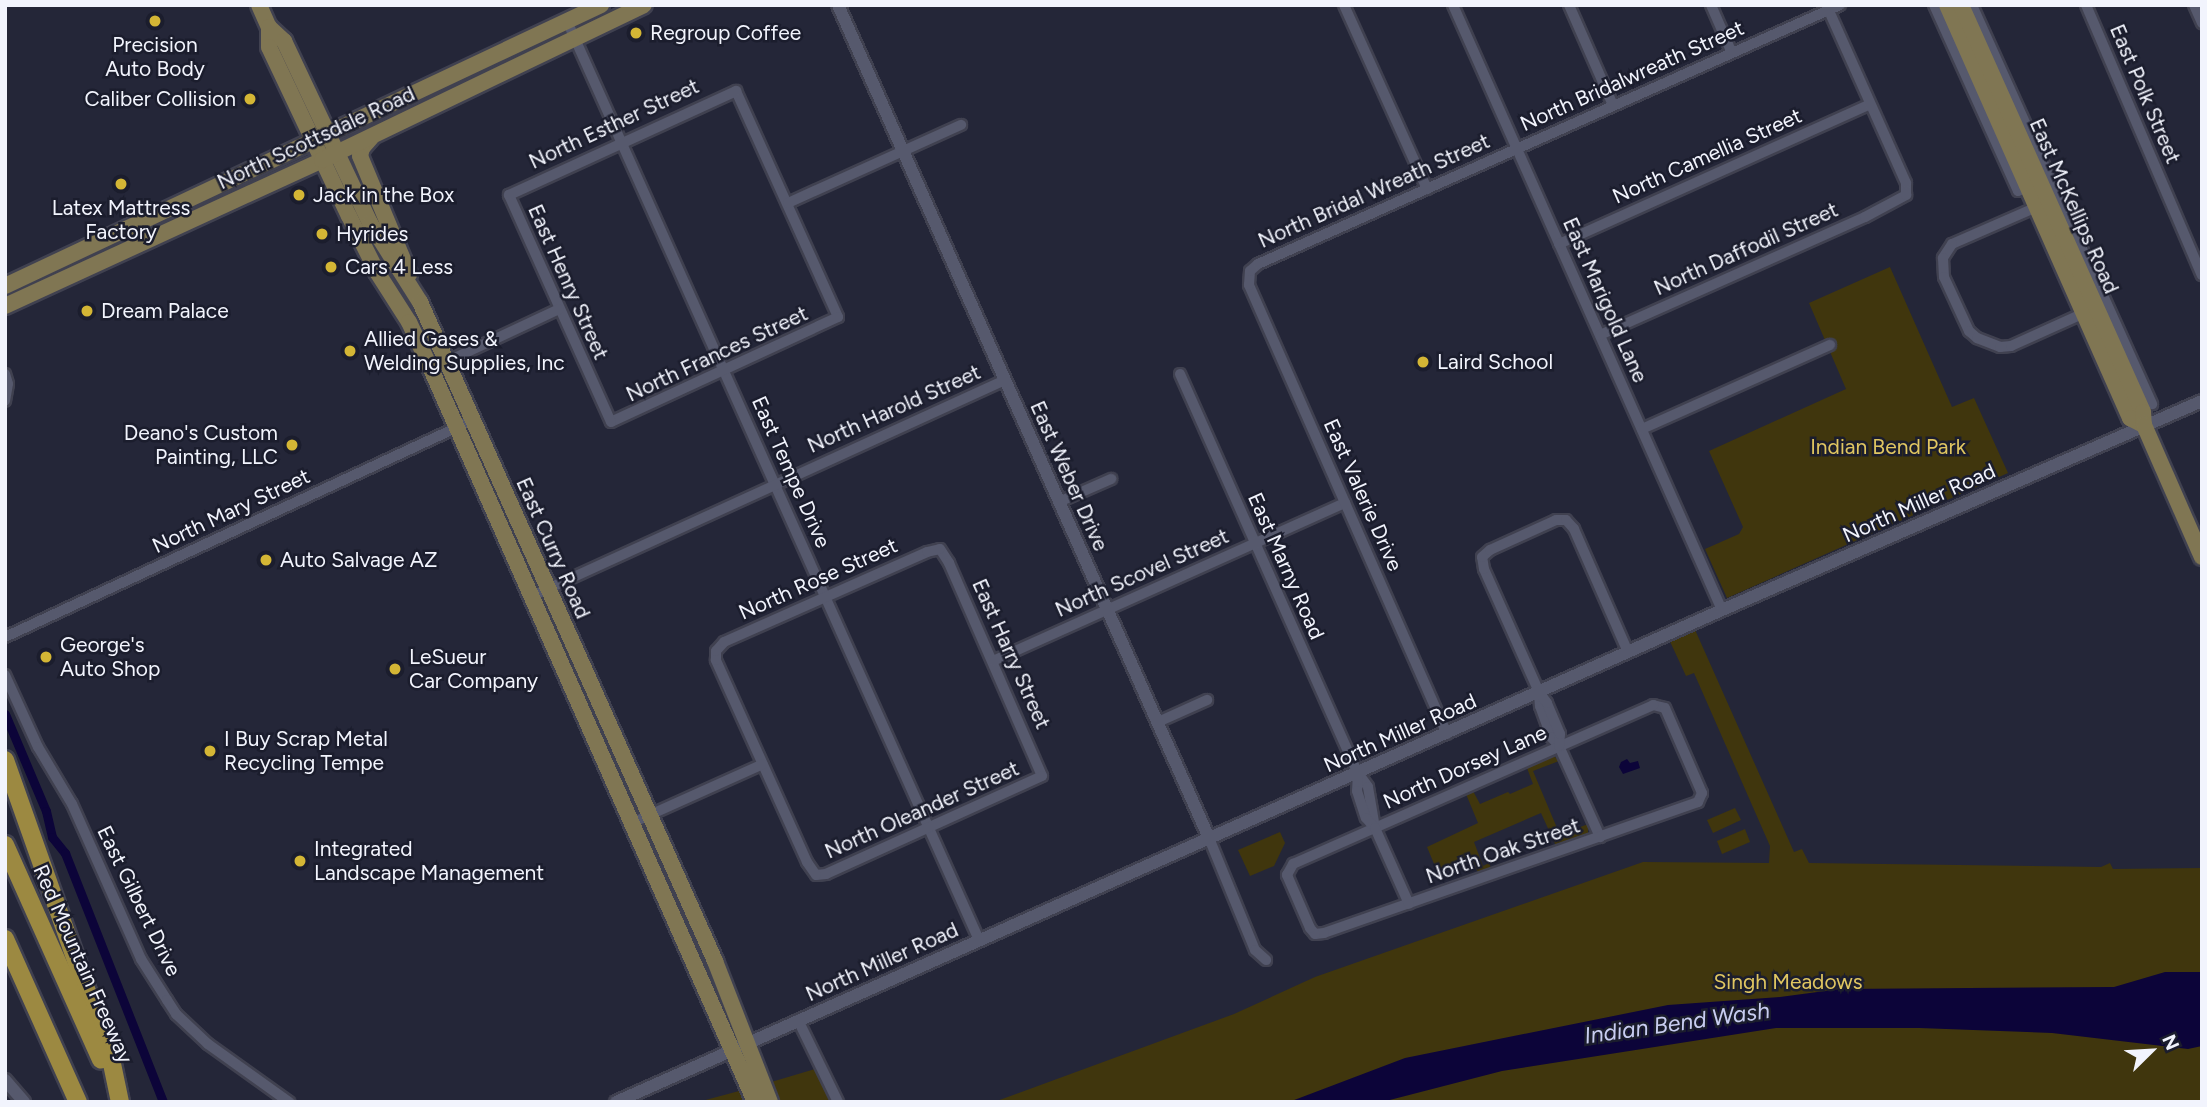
<!DOCTYPE html>
<style>
body{margin:0}
#map{position:relative;width:2207px;height:1107px;overflow:hidden;background:#242638;font-family:Figtree,sans-serif}
div>[style]{position:absolute}
[style*='--x']{left:calc(var(--x)*1px);top:calc(var(--y)*1px);width:calc(var(--w)*1px);rotate:calc(var(--a)*1deg)}
.green>*{inset:0;background:#40360d}
.water>*{inset:0;background:#0c0439}
.canal>*{height:9px;margin:-4.5px;padding:0 4.5px;transform-origin:4.5px;border-radius:4.5px;background:#0c0439}
.roads{filter:drop-shadow(2px 0 #404150) drop-shadow(-2px 0 #404150) drop-shadow(0 2px #404150) drop-shadow(0 -2px #404150)}
.minor>*{height:10px;margin:-5px;padding:0 5px;transform-origin:5px;border-radius:5px;background:#56596d}
.tertiary>*{height:12px;margin:-6px;padding:0 6px;transform-origin:6px;border-radius:6px;background:#56596d}
.primary>*{height:16px;margin:-8px;padding:0 8px;transform-origin:8px;border-radius:8px;background:#807653}
.motorway>*{height:18px;margin:-9px;padding:0 9px;transform-origin:9px;border-radius:9px;background:#9c8941}
.dots>*{width:19px;height:19px;translate:-50% -50%;box-sizing:border-box;border:4px solid #1b1d2d;border-radius:50%}
span{translate:-50% -50%;white-space:nowrap;text-align:center;line-height:1.15;-webkit-text-stroke:5px #1b1d2d;paint-order:stroke}
.poi-label{font-size:21px;color:#f2f4fd}
.left{translate:0 -50%;text-align:left}
.right{translate:-100% -50%;text-align:right}
.street-label{font-size:21px;color:#f2f4fd}
.park-label{font-size:21px;color:#e0c661}
.water-label{font-size:23px;color:#c8cdf1;font-style:italic}
.frame{position:absolute;inset:0;border:7px solid #f2f4fd;pointer-events:none}
.north{position:absolute;left:2116px;top:1016px;width:70px;height:70px;-webkit-text-stroke:5px #1b1d2d;paint-order:stroke;rotate:66deg;font-size:19px;font-weight:700;line-height:28px;text-align:center;color:#f2f4fd}
.north::after{content:'';display:block;margin:auto;width:24px;height:32px;background:#f2f4fd;clip-path:polygon(50% 0,100% 100%,50% 72%,0 100%)}
</style>
<div id="map">
<div class="green">
<div style="clip-path:polygon(1890px 267px,1952px 407px,1974px 398px,2008px 473px,1727px 598px,1705px 549px,1739px 534px,1743px 527px,1709px 451px,1846px 389px,1809px 303px)"></div>
<div style="clip-path:polygon(1692px 623px,1794px 852px,1802px 849px,1809px 863px,2101px 867px,2110px 863px,2113px 869px,2202px 868px,2202px 1102px,994px 1102px,1234px 1014px,1315px 977px,1643px 862px,1769px 863px,1770px 846px,1694px 673px,1686px 676px,1667px 635px)"></div>
<div style="clip-path:polygon(1554px 756px,1559px 761px,1533px 771px,1560px 835px,1588px 824px,1588px 834px,1556px 846px,1541px 813px,1474px 842px,1483px 866px,1489px 863px,1491px 868px,1478px 873px,1472px 858px,1437px 871px,1427px 847px,1478px 823px,1466px 794px,1473px 791px,1480px 804px,1508px 792px,1510px 794px,1533px 784px,1527px 768px)"></div>
<div style="clip-path:polygon(1735px 808px,1741px 820px,1713px 833px,1707px 820px)"></div>
<div style="clip-path:polygon(1745px 829px,1750px 842px,1722px 854px,1717px 841px)"></div>
<div style="clip-path:polygon(1280px 832px,1285px 843px,1274px 866px,1250px 876px,1238px 850px)"></div>
<div style="clip-path:polygon(815px 1069px,831px 1102px,698px 1102px,754px 1087px)"></div>
</div>
<div class="water">
<div style="clip-path:polygon(1627px 759px,1630px 763px,1638px 761px,1640px 768px,1623px 774px,1619px 767px,1621px 762px)"></div>
<div style="clip-path:polygon(2165px 972px,2202px 972px,2202px 1046px,2188px 1049px,2052px 1033px,1919px 1028px,1776px 1028px,1502px 1071px,1382px 1102px,1289px 1102px,1405px 1058px,1668px 1005px,1780px 997px,1840px 989px,2114px 987px)"></div>
</div>
<div class="canal">
<div style="--x:5;--y:714;--w:105;--a:67.1"></div>
<div style="--x:46;--y:811;--w:27;--a:77"></div>
<div style="--x:52;--y:837;--w:21;--a:51"></div>
<div style="--x:65;--y:853;--w:268;--a:68.5"></div>
</div>
<div class="roads">
<div class="minor">
<div style="--x:1344;--y:5;--w:202;--a:65.7"></div>
<div style="--x:1453;--y:5;--w:662;--a:66.03"></div>
<div style="--x:1569;--y:5;--w:109;--a:66.3"></div>
<div style="--x:1711;--y:5;--w:52;--a:66.4"></div>
<div style="--x:1934;--y:5;--w:204;--a:65.7"></div>
<div style="--x:2018;--y:191;--w:10;--a:-24"></div>
<div style="--x:1972;--y:5;--w:438;--a:65.7"></div>
<div style="--x:2086;--y:5;--w:294;--a:66.8"></div>
<div style="--x:2194;--y:5;--w:20;--a:66"></div>
<div style="--x:567;--y:21;--w:1007;--a:65.85"></div>
<div style="--x:736;--y:91;--w:248;--a:65.7"></div>
<div style="--x:838;--y:317;--w:250;--a:155.2"></div>
<div style="--x:611;--y:422;--w:249;--a:-114.2"></div>
<div style="--x:509;--y:195;--w:250;--a:-24.6"></div>
<div style="--x:788;--y:203;--w:190;--a:-24.3"></div>
<div style="--x:2039;--y:206;--w:95;--a:156.4"></div>
<div style="--x:1952;--y:244;--w:17;--a:123"></div>
<div style="--x:1943;--y:258;--w:19;--a:87"></div>
<div style="--x:1944;--y:277;--w:60;--a:65.2"></div>
<div style="--x:1969;--y:331;--w:11;--a:41"></div>
<div style="--x:1977;--y:338;--w:25;--a:21"></div>
<div style="--x:2000;--y:347;--w:11;--a:-5"></div>
<div style="--x:2011;--y:346;--w:80;--a:-24.3"></div>
<div style="--x:1559;--y:244;--w:341;--a:-24.2"></div>
<div style="--x:1600;--y:335;--w:290;--a:-24"></div>
<div style="--x:1865;--y:217;--w:47;--a:-28.2"></div>
<div style="--x:1906;--y:195;--w:12;--a:-90"></div>
<div style="--x:1906;--y:183;--w:194;--a:-114.1"></div>
<div style="--x:431;--y:369;--w:141;--a:-25.1"></div>
<div style="--x:5;--y:374;--w:10;--a:73"></div>
<div style="--x:8;--y:384;--w:17;--a:100"></div>
<div style="--x:1180;--y:374;--w:437;--a:66"></div>
<div style="--x:1358;--y:773;--w:17;--a:54"></div>
<div style="--x:1368;--y:787;--w:42;--a:80.3"></div>
<div style="--x:1642;--y:429;--w:206;--a:-24.1"></div>
<div style="--x:1061;--y:501;--w:55;--a:-23.7"></div>
<div style="--x:940;--y:549;--w:17;--a:57"></div>
<div style="--x:949;--y:563;--w:232;--a:66.4"></div>
<div style="--x:1042;--y:776;--w:237;--a:155.6"></div>
<div style="--x:826;--y:874;--w:10;--a:174"></div>
<div style="--x:816;--y:875;--w:16;--a:-125"></div>
<div style="--x:807;--y:862;--w:222;--a:-114.3"></div>
<div style="--x:716;--y:660;--w:9;--a:-90"></div>
<div style="--x:716;--y:651;--w:12;--a:-48"></div>
<div style="--x:724;--y:642;--w:222;--a:-23.9"></div>
<div style="--x:927;--y:552;--w:13;--a:-13"></div>
<div style="--x:532;--y:596;--w:520;--a:-24.54"></div>
<div style="--x:5;--y:637;--w:516;--a:-24.88"></div>
<div style="--x:993;--y:661;--w:386;--a:-24.2"></div>
<div style="--x:5;--y:675;--w:79;--a:65.4"></div>
<div style="--x:38;--y:747;--w:66;--a:59.2"></div>
<div style="--x:72;--y:804;--w:170;--a:66"></div>
<div style="--x:141;--y:959;--w:49;--a:57.6"></div>
<div style="--x:167;--y:1000;--w:17;--a:57"></div>
<div style="--x:176;--y:1014;--w:44;--a:43.2"></div>
<div style="--x:208;--y:1044;--w:100;--a:35.6"></div>
<div style="--x:1539;--y:693;--w:13;--a:86"></div>
<div style="--x:1540;--y:706;--w:33;--a:70"></div>
<div style="--x:1551;--y:737;--w:12;--a:48"></div>
<div style="--x:1559;--y:746;--w:100;--a:65.7"></div>
<div style="--x:1653;--y:705;--w:12;--a:14"></div>
<div style="--x:1665;--y:708;--w:93;--a:66.5"></div>
<div style="--x:1702;--y:793;--w:10;--a:114"></div>
<div style="--x:1698;--y:802;--w:396;--a:160.7"></div>
<div style="--x:1324;--y:933;--w:9;--a:174"></div>
<div style="--x:1315;--y:934;--w:8;--a:-130"></div>
<div style="--x:1310;--y:928;--w:58;--a:-113.5"></div>
<div style="--x:1287;--y:875;--w:13;--a:-61"></div>
<div style="--x:1293;--y:864;--w:394;--a:-23.8"></div>
<div style="--x:1158;--y:722;--w:54;--a:-24.2"></div>
<div style="--x:1447;--y:734;--w:491;--a:-113.8"></div>
<div style="--x:1249;--y:285;--w:14;--a:-86"></div>
<div style="--x:1250;--y:271;--w:11;--a:-41"></div>
<div style="--x:1258;--y:264;--w:637;--a:-23.99"></div>
<div style="--x:1559;--y:746;--w:12;--a:-85"></div>
<div style="--x:1560;--y:734;--w:34;--a:-113"></div>
<div style="--x:1547;--y:703;--w:14;--a:-126"></div>
<div style="--x:1539;--y:692;--w:135;--a:-114.1"></div>
<div style="--x:1484;--y:569;--w:12;--a:-99"></div>
<div style="--x:1482;--y:557;--w:11;--a:-41"></div>
<div style="--x:1490;--y:550;--w:72;--a:-24.4"></div>
<div style="--x:1556;--y:520;--w:10;--a:0"></div>
<div style="--x:1566;--y:520;--w:12;--a:48"></div>
<div style="--x:1574;--y:529;--w:134;--a:66.3"></div>
<div style="--x:1358;--y:773;--w:18;--a:93"></div>
<div style="--x:1357;--y:791;--w:28;--a:72"></div>
<div style="--x:1366;--y:818;--w:13;--a:48"></div>
<div style="--x:1375;--y:828;--w:83;--a:65.9"></div>
<div style="--x:634;--y:822;--w:141;--a:-24.2"></div>
<div style="--x:1209;--y:838;--w:121;--a:67.7"></div>
<div style="--x:1255;--y:950;--w:15;--a:42"></div>
<div style="--x:798;--y:1020;--w:91;--a:64"></div>
</div>
<div class="tertiary">
<div style="--x:838;--y:5;--w:912;--a:65.99"></div>
<div style="--x:5;--y:1080;--w:29;--a:49"></div>
<div style="--x:616;--y:1102;--w:1210;--a:-23.98"></div>
<div style="--x:1722;--y:610;--w:524;--a:-23.53"></div>
</div>
<div class="primary">
<div style="--x:259;--y:5;--w:24;--a:66"></div>
<div style="--x:269;--y:27;--w:21;--a:43"></div>
<div style="--x:284;--y:41;--w:201;--a:64.7"></div>
<div style="--x:370;--y:223;--w:93;--a:57.7"></div>
<div style="--x:420;--y:302;--w:722;--a:65.88"></div>
<div style="--x:715;--y:961;--w:151;--a:68.7"></div>
<div style="--x:1947;--y:5;--w:452;--a:66.1"></div>
<div style="--x:2130;--y:418;--w:16;--a:27"></div>
<div style="--x:1961;--y:5;--w:446;--a:65.9"></div>
<div style="--x:2143;--y:412;--w:13;--a:86"></div>
<div style="--x:2144;--y:425;--w:144;--a:66.3"></div>
<div style="--x:269;--y:27;--w:20;--a:90"></div>
<div style="--x:269;--y:47;--w:187;--a:64.7"></div>
<div style="--x:349;--y:216;--w:63;--a:63.4"></div>
<div style="--x:377;--y:272;--w:59;--a:57.4"></div>
<div style="--x:409;--y:322;--w:52;--a:64.9"></div>
<div style="--x:431;--y:369;--w:801;--a:66.15"></div>
<div style="--x:371;--y:138;--w:13;--a:132"></div>
<div style="--x:362;--y:148;--w:8;--a:104"></div>
<div style="--x:360;--y:156;--w:128;--a:67.4"></div>
<div style="--x:5;--y:286;--w:659;--a:-25.24"></div>
<div style="--x:5;--y:306;--w:349;--a:-24.7"></div>
<div style="--x:322;--y:160;--w:357;--a:-25.7"></div>
</div>
<div class="motorway">
<div style="--x:5;--y:760;--w:317;--a:70.5"></div>
<div style="--x:111;--y:1059;--w:44;--a:78.2"></div>
<div style="--x:5;--y:845;--w:235;--a:65.9"></div>
<div style="--x:5;--y:939;--w:179;--a:65.9"></div>
</div>
</div>
<div class="dots">
<div style="left:155px;top:21px;background:#d4b635"></div>
<div style="left:636px;top:33px;background:#d4b635"></div>
<div style="left:250px;top:99px;background:#d4b635"></div>
<div style="left:121px;top:184px;background:#d4b635"></div>
<div style="left:299px;top:195px;background:#d4b635"></div>
<div style="left:322px;top:234px;background:#d4b635"></div>
<div style="left:331px;top:267px;background:#d4b635"></div>
<div style="left:87px;top:311px;background:#d4b635"></div>
<div style="left:350px;top:351px;background:#d4b635"></div>
<div style="left:1423px;top:362px;background:#d4b635"></div>
<div style="left:292px;top:445px;background:#d4b635"></div>
<div style="left:266px;top:560px;background:#d4b635"></div>
<div style="left:46px;top:657px;background:#d4b635"></div>
<div style="left:395px;top:669px;background:#d4b635"></div>
<div style="left:210px;top:751px;background:#d4b635"></div>
<div style="left:300px;top:861px;background:#d4b635"></div>
</div>
<div class="poi-label">
<span class="left" style="left:650px;top:33px">Regroup Coffee</span>
<span style="left:155px;top:57px">Precision<br>Auto Body</span>
<span class="right" style="left:236px;top:99px">Caliber Collision</span>
<span class="left" style="left:313px;top:195px">Jack in the Box</span>
<span style="left:121px;top:220px">Latex Mattress<br>Factory</span>
<span class="left" style="left:336px;top:234px">Hyrides</span>
<span class="left" style="left:345px;top:267px">Cars 4 Less</span>
<span class="left" style="left:101px;top:311px">Dream Palace</span>
<span class="left" style="left:364px;top:351px">Allied Gases &amp;<br>Welding Supplies, Inc</span>
<span class="left" style="left:1437px;top:362px">Laird School</span>
<span class="right" style="left:278px;top:445px">Deano's Custom<br>Painting, LLC</span>
<span class="left" style="left:280px;top:560px">Auto Salvage AZ</span>
<span class="left" style="left:60px;top:657px">George's<br>Auto Shop</span>
<span class="left" style="left:409px;top:669px">LeSueur<br>Car Company</span>
<span class="left" style="left:224px;top:751px">I Buy Scrap Metal<br>Recycling Tempe</span>
<span class="left" style="left:314px;top:861px">Integrated<br>Landscape Management</span>
</div>
<div class="street-label">
<span style="left:1632px;top:76px;rotate:-24deg">North Bridalwreath Street</span>
<span style="left:2145px;top:94px;rotate:67deg">East Polk Street</span>
<span style="left:614px;top:124px;rotate:-25deg">North Esther Street</span>
<span style="left:316px;top:138px;rotate:-25deg">North Scottsdale Road</span>
<span style="left:1707px;top:156px;rotate:-24deg">North Camellia Street</span>
<span style="left:1374px;top:191px;rotate:-24deg">North Bridal Wreath Street</span>
<span style="left:2074px;top:206px;rotate:66deg">East McKellips Road</span>
<span style="left:1746px;top:249px;rotate:-24deg">North Daffodil Street</span>
<span style="left:568px;top:282px;rotate:66deg">East Henry Street</span>
<span style="left:1605px;top:300px;rotate:66deg">East Marigold Lane</span>
<span style="left:717px;top:354px;rotate:-25deg">North Frances Street</span>
<span style="left:894px;top:409px;rotate:-24deg">North Harold Street</span>
<span style="left:791px;top:472px;rotate:66deg">East Tempe Drive</span>
<span style="left:1069px;top:476px;rotate:66deg">East Weber Drive</span>
<span style="left:1363px;top:495px;rotate:66deg">East Valerie Drive</span>
<span style="left:1919px;top:503px;rotate:-24deg">North Miller Road</span>
<span style="left:231px;top:511px;rotate:-25deg">North Mary Street</span>
<span style="left:553px;top:548px;rotate:66deg">East Curry Road</span>
<span style="left:1286px;top:566px;rotate:66deg">East Marny Road</span>
<span style="left:1142px;top:573px;rotate:-24deg">North Scovel Street</span>
<span style="left:818px;top:579px;rotate:-24deg">North Rose Street</span>
<span style="left:1011px;top:654px;rotate:66deg">East Harry Street</span>
<span style="left:1400px;top:733px;rotate:-24deg">North Miller Road</span>
<span style="left:1465px;top:767px;rotate:-24deg">North Dorsey Lane</span>
<span style="left:922px;top:810px;rotate:-24deg">North Oleander Street</span>
<span style="left:1503px;top:851px;rotate:-19deg">North Oak Street</span>
<span style="left:139px;top:901px;rotate:64deg">East Gilbert Drive</span>
<span style="left:882px;top:962px;rotate:-24deg">North Miller Road</span>
<span style="left:83px;top:964px;rotate:66deg">Red Mountain Freeway</span>
</div>
<div class="park-label">
<span style="left:1888px;top:447px">Indian Bend Park</span>
<span style="left:1788px;top:982px">Singh Meadows</span>
</div>
<div class="water-label">
<span style="left:1677px;top:1023px;rotate:-8deg">Indian Bend Wash</span>
</div>
<div class="frame"></div>
<div class="north">N</div>
</div>
